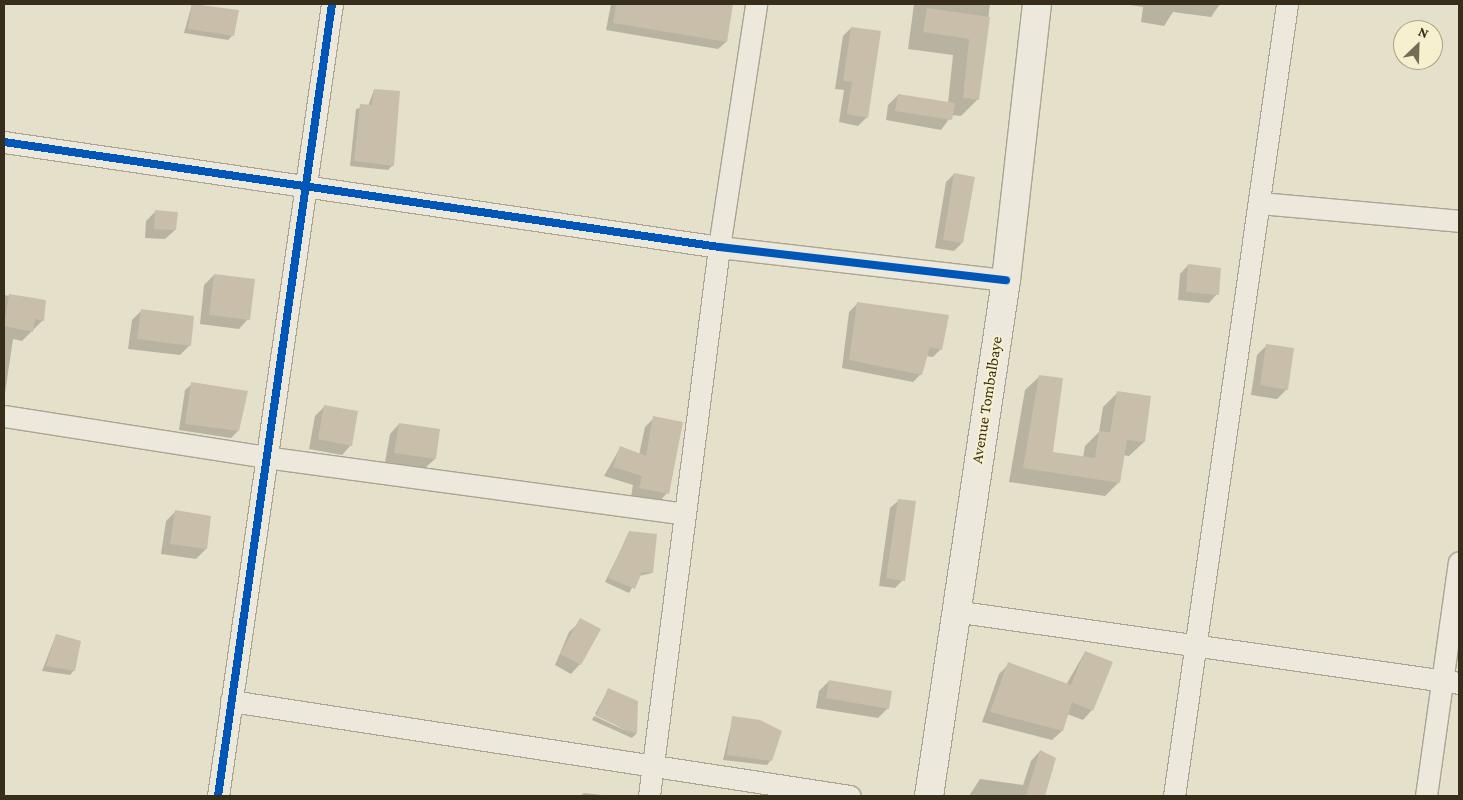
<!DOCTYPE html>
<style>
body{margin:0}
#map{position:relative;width:1463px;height:800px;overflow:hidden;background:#e5e0c9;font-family:"Crimson Pro",serif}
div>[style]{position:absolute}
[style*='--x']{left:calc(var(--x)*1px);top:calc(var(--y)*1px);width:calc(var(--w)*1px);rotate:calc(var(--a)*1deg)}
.shadow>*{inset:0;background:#0003}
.building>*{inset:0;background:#c9beaa}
.roads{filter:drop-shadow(1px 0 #a9a493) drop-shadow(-1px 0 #a9a493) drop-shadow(0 1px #a9a493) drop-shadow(0 -1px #a9a493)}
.street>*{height:21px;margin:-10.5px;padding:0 10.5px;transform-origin:10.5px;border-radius:10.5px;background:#ece9dc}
.secondary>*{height:28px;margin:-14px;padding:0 14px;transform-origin:14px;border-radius:14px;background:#ece9dc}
.cycleway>*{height:8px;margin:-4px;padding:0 4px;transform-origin:4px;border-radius:4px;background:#0057b8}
span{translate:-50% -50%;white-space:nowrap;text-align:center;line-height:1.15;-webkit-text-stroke:4px #f7f0ce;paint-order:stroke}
.street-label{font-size:16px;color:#382d1b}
.frame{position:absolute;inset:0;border:5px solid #382d1b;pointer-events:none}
.north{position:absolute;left:1393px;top:20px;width:50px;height:50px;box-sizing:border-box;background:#f7f0ce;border:1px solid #aba286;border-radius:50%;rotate:24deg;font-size:14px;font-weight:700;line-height:20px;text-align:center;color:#382d1b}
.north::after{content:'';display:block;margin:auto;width:18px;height:22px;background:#756c58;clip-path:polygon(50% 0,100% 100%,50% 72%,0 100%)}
</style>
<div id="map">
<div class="shadow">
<div style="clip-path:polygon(192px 4px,237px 11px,233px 35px,228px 40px,184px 33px)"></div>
<div style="clip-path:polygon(611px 4px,731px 4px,726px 42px,718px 49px,606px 30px)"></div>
<div style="clip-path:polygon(914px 4px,990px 4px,978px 99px,961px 116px,952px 115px,941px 130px,886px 120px,888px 105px,898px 95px,948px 103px,953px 55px,908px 49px)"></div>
<div style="clip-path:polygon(1123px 4px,1220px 4px,1211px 17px,1173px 12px,1164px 26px,1141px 22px,1143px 7px)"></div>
<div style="clip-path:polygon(851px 28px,867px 117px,858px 126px,839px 122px,844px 90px,835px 89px,843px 36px)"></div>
<div style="clip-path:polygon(374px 90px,393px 165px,388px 170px,350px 166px,356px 109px,368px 106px)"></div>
<div style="clip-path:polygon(954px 174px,962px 243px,954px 251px,935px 248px,946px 182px)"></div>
<div style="clip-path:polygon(156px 211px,175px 230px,165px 239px,145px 238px,146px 221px)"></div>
<div style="clip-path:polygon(1188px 265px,1217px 294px,1209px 303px,1178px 300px,1180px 274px)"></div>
<div style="clip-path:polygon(214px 275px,248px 319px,239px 329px,200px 324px,204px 285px)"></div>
<div style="clip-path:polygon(4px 295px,45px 302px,43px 320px,22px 341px,13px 339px,4px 400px)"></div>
<div style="clip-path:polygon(857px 304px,941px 349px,933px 357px,926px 356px,921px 374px,913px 382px,842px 368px,849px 312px)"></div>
<div style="clip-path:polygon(141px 311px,190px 345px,180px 355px,128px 349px,132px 320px)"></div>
<div style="clip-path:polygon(1267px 345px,1287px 389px,1277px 399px,1251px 395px,1257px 355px)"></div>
<div style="clip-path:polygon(1040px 376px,1051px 453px,1083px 458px,1085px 446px,1099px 432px,1103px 407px,1117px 393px,1150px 398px,1144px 442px,1129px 456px,1123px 455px,1119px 482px,1105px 496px,1009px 482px,1025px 390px)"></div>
<div style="clip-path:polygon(192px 384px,238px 431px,231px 438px,179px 430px,185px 390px)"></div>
<div style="clip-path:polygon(325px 406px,351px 445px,342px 455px,309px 449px,315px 416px)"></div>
<div style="clip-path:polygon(654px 418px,667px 493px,658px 503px,631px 497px,633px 485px,604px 476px,620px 448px,639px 455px,645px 427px)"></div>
<div style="clip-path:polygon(399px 424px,435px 459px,425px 468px,385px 462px,390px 434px)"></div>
<div style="clip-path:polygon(898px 501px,903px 580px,895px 588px,879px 586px,890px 508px)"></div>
<div style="clip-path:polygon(175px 512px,210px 517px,206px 549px,196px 559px,161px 554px,166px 521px)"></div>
<div style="clip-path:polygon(629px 533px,652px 573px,639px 576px,629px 593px,605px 582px)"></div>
<div style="clip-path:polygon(579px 623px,580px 664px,571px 674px,555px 665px,569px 632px)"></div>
<div style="clip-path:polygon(56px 635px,74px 670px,70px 675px,42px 671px)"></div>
<div style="clip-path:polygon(1085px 652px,1092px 710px,1083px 720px,1067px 714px,1062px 731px,1052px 740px,982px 722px,999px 674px,1009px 664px,1066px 685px)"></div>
<div style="clip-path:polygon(829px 681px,888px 708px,878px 718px,816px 708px,819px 691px)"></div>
<div style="clip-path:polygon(608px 690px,636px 702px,636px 734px,632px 738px,592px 720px,594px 716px,633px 734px,595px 714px)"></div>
<div style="clip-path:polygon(733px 717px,771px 760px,767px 765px,723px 760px)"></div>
<div style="clip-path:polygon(1040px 751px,1055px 758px,1044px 796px,969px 796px,980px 779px,1023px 785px,1031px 761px)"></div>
<div style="clip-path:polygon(584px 793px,612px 796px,580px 796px)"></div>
</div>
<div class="building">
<div style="clip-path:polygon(192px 4px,239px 10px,234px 36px,188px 29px)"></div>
<div style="clip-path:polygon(616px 4px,733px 4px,727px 42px,613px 23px)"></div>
<div style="clip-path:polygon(927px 8px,990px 17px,979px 100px,963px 98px,969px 39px,923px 32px)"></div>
<div style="clip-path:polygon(851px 27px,881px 31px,868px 118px,847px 114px,852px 82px,843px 81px)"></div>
<div style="clip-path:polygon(374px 89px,400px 91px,394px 166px,354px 161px,360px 104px,372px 105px)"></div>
<div style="clip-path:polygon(898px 94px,955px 103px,952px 120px,895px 111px)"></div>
<div style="clip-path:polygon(954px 173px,975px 177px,963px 243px,943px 240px)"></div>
<div style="clip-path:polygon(155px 210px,178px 212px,176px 230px,154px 229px)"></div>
<div style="clip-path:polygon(1188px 264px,1221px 268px,1219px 295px,1186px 292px)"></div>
<div style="clip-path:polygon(214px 274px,255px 279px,250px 320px,209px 315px)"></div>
<div style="clip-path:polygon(9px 294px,46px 300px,44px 321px,35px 319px,33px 332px,4px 326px)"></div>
<div style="clip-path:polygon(857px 302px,949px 315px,942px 350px,930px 347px,922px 375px,849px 360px)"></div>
<div style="clip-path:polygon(141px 309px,194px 316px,191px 346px,137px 339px)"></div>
<div style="clip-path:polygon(1266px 344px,1294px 348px,1288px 390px,1260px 385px)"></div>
<div style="clip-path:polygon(1039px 375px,1063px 378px,1053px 452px,1095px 458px,1099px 431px,1110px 432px,1117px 391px,1151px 396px,1145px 442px,1127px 440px,1120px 483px,1023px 468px)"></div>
<div style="clip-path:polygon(191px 382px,248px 391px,239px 431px,185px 424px)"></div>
<div style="clip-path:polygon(324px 405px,358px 411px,352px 446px,318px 439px)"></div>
<div style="clip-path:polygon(653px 416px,683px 422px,669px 494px,639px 488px,642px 476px,613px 467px,620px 446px,646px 456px)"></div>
<div style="clip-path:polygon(399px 423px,440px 429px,436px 459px,394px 453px)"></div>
<div style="clip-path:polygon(898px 499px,916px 501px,905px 581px,886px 578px)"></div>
<div style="clip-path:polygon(175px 510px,211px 516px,207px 549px,170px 544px)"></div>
<div style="clip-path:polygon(629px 531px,657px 534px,653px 573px,642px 572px,635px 589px,608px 578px)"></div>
<div style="clip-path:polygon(580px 618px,601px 629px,581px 665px,560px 654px)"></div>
<div style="clip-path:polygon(56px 634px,81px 641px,75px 671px,46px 666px)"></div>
<div style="clip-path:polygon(1085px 651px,1113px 662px,1093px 711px,1072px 702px,1063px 731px,990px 712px,1008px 662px,1071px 685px)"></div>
<div style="clip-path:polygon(829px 680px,892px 691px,889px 709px,826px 698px)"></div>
<div style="clip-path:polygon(608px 688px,638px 701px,637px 734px,596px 716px)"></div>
<div style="clip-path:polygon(732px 716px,760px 720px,782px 731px,772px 761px,727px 755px)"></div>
<div style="clip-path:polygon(1040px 750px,1056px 758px,1045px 796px,1026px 796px)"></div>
</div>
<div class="roads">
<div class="street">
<div style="--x:4;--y:142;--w:723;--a:8.35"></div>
<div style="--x:719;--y:247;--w:289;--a:6.6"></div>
<div style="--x:1259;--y:203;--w:201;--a:5.1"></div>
<div style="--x:4;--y:416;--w:264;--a:8.9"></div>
<div style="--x:265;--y:457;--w:423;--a:7.7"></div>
<div style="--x:954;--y:611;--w:510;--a:8.11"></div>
<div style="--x:231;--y:701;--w:626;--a:8.73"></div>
<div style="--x:218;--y:796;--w:800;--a:-81.81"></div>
<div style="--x:649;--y:796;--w:553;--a:-82.73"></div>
<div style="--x:719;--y:247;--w:246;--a:-81.3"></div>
<div style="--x:1174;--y:796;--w:800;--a:-81.88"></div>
<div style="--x:1426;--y:796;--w:236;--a:-82"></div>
</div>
<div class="secondary">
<div style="--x:929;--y:796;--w:522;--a:-81.51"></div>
<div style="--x:1006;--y:280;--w:278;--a:-83.6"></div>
</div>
</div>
<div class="cycleway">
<div style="--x:4;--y:142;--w:723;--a:8.35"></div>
<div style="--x:719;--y:247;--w:289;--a:6.6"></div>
<div style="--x:218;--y:796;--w:800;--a:-81.81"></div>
</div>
<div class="street-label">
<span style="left:987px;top:400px;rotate:-81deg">Avenue Tombalbaye</span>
</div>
<div class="frame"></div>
<div class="north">N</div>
</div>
